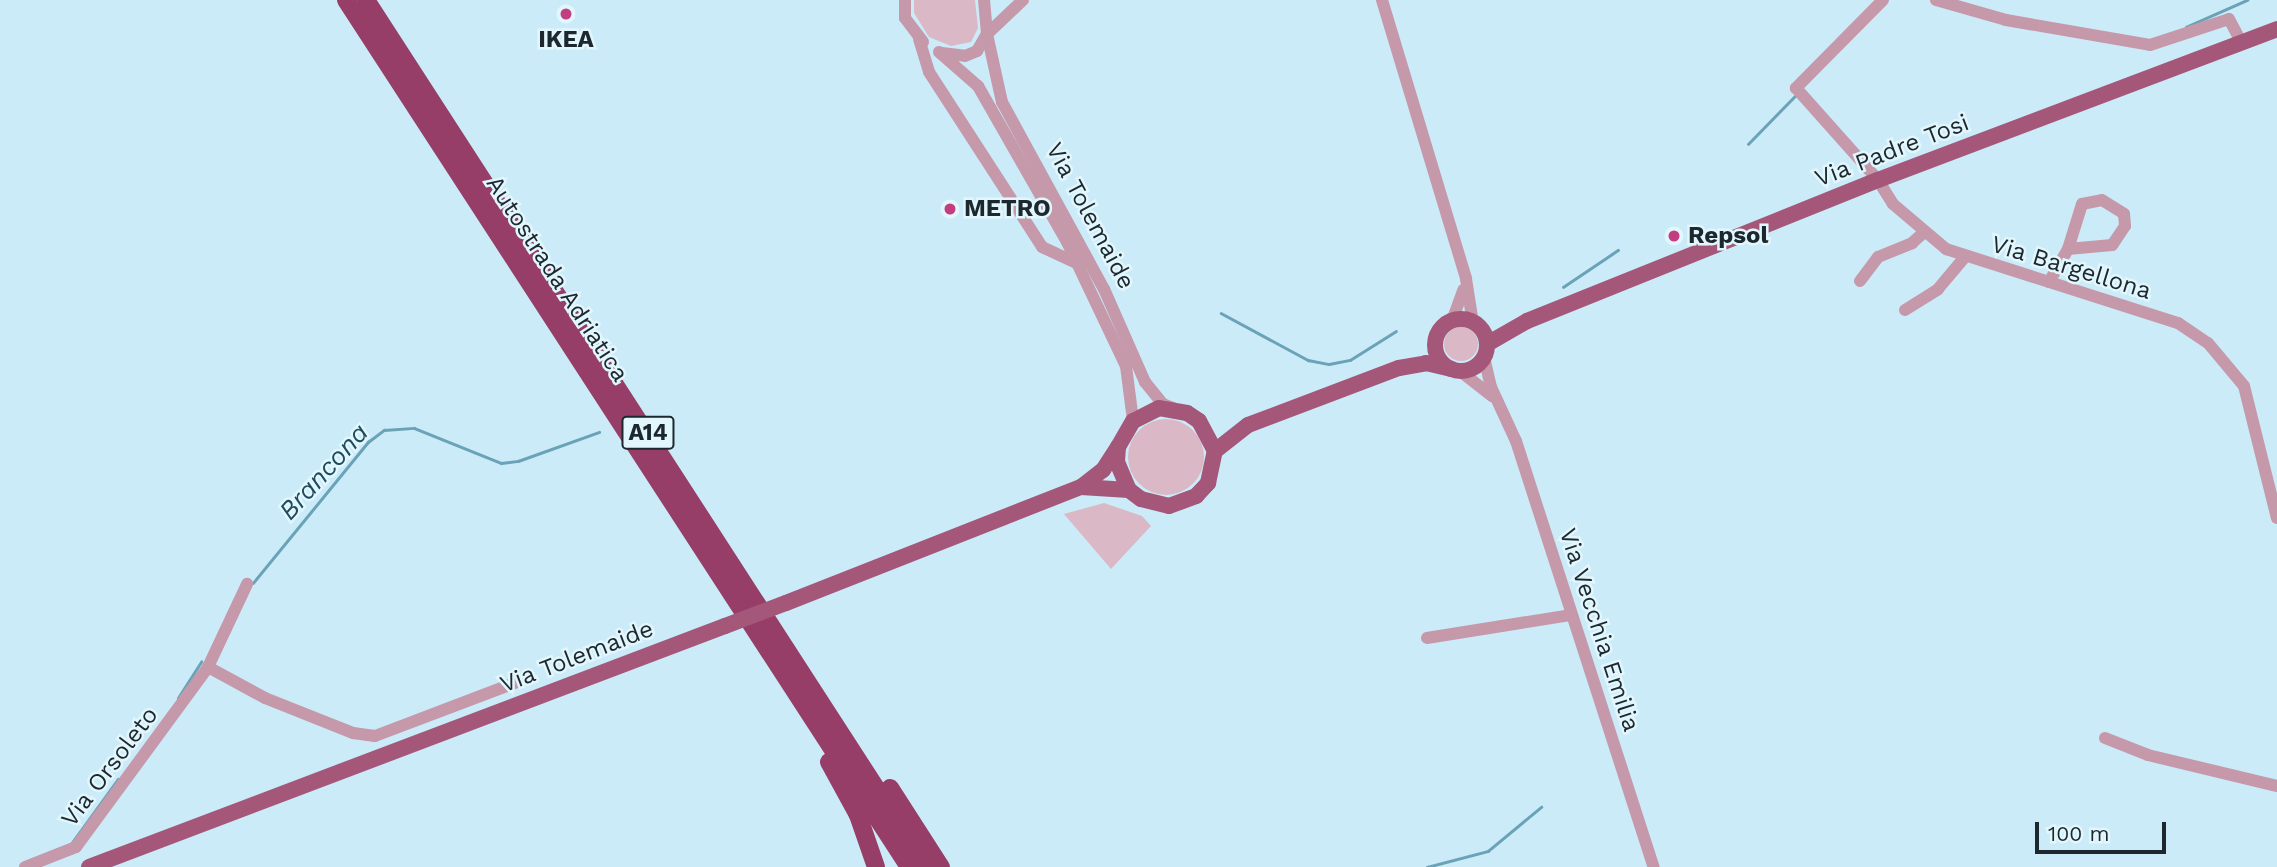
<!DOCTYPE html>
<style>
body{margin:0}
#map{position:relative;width:2277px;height:867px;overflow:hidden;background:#cbebf8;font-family:"Work Sans",sans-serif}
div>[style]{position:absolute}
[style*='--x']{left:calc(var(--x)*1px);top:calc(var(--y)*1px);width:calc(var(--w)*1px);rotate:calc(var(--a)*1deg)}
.green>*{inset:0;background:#dab8c5}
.round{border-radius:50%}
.stream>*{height:2.5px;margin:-1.25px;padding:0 1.25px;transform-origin:1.25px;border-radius:1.25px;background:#6aa2b7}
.minor>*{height:12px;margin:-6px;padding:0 6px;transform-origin:6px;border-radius:6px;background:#c599aa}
.major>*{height:16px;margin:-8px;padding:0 8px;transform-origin:8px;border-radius:8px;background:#a45779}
.major>.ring{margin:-8px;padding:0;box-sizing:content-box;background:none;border:16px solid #a45779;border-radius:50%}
.highway>*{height:18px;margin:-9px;padding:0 9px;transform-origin:9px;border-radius:9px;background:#963e67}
.major-bridge>*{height:16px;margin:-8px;padding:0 8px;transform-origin:8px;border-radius:8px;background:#a45779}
.dots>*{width:19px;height:19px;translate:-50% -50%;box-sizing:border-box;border:4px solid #e2f6fd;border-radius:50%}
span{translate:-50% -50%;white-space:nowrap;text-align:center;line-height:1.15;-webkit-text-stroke:5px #e2f6fd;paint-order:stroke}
.shield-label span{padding:2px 5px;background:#e2f6fd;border:2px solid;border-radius:5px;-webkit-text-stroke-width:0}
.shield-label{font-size:23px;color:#1c282d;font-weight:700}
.poi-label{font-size:24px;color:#1c282d;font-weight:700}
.left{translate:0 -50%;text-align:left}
.street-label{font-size:24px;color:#1c282d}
.water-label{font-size:26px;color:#1d4c5d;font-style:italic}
.scale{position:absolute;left:2035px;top:822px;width:131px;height:32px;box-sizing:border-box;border:4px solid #1c282d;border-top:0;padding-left:9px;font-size:21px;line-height:24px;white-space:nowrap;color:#1c282d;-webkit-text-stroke:5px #e2f6fd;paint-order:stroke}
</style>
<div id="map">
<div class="green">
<div style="clip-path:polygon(914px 0,975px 0,978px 28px,971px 42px,951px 46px,929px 37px,914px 13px)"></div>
<div class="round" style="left:1444px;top:327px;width:34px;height:34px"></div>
<div class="round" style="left:1128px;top:419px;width:76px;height:76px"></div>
<div style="clip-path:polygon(1104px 503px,1142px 516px,1151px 526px,1111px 569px,1064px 514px)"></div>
</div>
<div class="stream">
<div style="--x:2186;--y:27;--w:67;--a:-23.9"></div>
<div style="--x:1748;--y:144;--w:69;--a:-45.6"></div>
<div style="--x:1563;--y:287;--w:66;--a:-33.9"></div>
<div style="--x:1221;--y:313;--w:99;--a:28.4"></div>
<div style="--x:1308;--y:360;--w:21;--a:11"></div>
<div style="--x:1329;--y:364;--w:21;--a:-11"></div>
<div style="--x:1350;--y:360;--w:54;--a:-32.2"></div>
<div style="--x:253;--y:583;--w:182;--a:-50.8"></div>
<div style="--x:368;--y:442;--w:20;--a:-37"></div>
<div style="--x:384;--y:430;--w:30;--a:-4"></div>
<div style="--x:414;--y:428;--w:94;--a:21.9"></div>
<div style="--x:501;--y:463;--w:17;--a:-7"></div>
<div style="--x:518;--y:461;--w:86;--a:-19.7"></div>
<div style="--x:178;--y:698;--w:43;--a:-57.4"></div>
<div style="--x:71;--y:844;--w:80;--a:-54.1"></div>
<div style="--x:1427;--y:867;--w:63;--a:-14.7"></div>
<div style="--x:1488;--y:851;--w:69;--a:-39.7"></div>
</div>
<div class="minor">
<div style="--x:905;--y:0;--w:18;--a:90"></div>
<div style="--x:905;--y:18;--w:30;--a:53"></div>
<div style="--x:1023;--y:0;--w:50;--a:136.6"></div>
<div style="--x:987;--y:34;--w:70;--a:77.6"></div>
<div style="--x:1002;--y:102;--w:213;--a:61.4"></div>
<div style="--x:1104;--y:289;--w:102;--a:66.2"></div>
<div style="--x:1145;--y:382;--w:28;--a:51"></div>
<div style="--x:1163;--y:404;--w:11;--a:22"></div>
<div style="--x:1382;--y:0;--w:291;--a:73.2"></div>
<div style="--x:1466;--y:279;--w:45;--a:81"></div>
<div style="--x:1883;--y:0;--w:124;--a:134.7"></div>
<div style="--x:1796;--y:88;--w:123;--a:48.3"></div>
<div style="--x:1878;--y:180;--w:28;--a:58"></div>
<div style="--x:1893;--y:204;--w:70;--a:40.3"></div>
<div style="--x:1946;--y:249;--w:244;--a:17.7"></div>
<div style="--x:2178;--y:323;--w:36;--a:34"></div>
<div style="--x:2208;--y:343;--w:56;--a:50.1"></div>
<div style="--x:2244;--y:386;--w:136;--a:76"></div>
<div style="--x:1936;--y:0;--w:73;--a:15.9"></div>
<div style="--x:2006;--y:20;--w:146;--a:9.8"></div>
<div style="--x:2150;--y:45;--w:83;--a:-18.2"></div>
<div style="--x:2229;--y:19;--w:26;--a:62"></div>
<div style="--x:919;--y:39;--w:34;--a:73"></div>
<div style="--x:929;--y:72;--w:208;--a:57.1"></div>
<div style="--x:1042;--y:247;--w:40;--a:25"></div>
<div style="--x:939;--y:52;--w:52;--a:41.1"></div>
<div style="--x:978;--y:86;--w:180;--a:60.3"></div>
<div style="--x:1067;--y:242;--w:137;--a:64.6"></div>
<div style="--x:1126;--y:366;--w:55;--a:82.7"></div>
<div style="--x:942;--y:53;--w:23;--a:7"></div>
<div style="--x:965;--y:56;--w:13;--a:-23"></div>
<div style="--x:977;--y:51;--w:20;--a:-60"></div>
<div style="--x:987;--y:34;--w:34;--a:-95"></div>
<div style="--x:1860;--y:281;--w:30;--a:-53"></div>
<div style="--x:1878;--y:257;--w:37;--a:-22"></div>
<div style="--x:1912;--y:243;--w:15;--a:-42"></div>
<div style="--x:2049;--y:282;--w:38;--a:-60"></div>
<div style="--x:2068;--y:249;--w:47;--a:-72.7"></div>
<div style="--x:2082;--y:204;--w:20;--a:-11"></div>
<div style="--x:2102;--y:200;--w:26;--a:32"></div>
<div style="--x:2124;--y:214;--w:12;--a:85"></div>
<div style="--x:2125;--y:226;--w:23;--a:124"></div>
<div style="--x:2112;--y:245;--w:44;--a:174.8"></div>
<div style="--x:1905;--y:310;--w:39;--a:-32"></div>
<div style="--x:1938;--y:289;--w:40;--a:-50"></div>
<div style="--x:1452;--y:321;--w:33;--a:-70"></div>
<div style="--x:1484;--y:357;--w:31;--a:77"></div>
<div style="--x:1491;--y:387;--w:60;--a:65.2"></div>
<div style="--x:1516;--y:441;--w:448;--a:72.1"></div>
<div style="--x:1460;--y:371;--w:41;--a:38"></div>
<div style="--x:1427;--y:638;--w:145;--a:-9.1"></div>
<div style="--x:208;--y:667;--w:65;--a:28.5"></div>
<div style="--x:265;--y:698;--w:95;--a:21.7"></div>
<div style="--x:353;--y:733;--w:22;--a:8"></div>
<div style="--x:375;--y:736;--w:155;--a:-20.8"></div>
<div style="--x:2105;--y:738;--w:46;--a:21.6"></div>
<div style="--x:2148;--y:755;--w:133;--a:13.5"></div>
<div style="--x:25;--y:867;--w:55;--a:-21.4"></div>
<div style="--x:76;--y:847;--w:223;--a:-53.7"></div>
<div style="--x:208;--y:667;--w:92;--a:-64.8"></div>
</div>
<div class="major">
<div class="ring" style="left:1435px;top:319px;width:36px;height:36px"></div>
<div style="--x:1487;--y:344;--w:46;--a:-29.9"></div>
<div style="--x:1527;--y:321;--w:378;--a:-21.9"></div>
<div style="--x:1878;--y:180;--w:427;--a:-20.7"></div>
<div style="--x:1215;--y:451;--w:42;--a:-38.2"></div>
<div style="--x:1248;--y:425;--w:161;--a:-20.7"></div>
<div style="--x:1399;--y:368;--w:27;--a:-10"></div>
<div style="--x:1426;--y:363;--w:26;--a:13"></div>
<div style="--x:1081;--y:487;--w:48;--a:3.6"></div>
<div style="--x:1129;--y:490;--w:15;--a:37"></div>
<div style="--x:1141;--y:499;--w:29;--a:14"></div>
<div style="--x:1169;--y:506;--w:29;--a:-20"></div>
<div style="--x:1196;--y:496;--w:18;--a:-47"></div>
<div style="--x:1208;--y:483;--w:33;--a:-78"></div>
<div style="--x:1215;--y:451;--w:34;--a:-118"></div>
<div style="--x:1199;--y:421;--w:14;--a:-146"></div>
<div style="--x:1187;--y:413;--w:28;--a:-170"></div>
<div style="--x:1159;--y:408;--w:29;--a:153"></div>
<div style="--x:1133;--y:421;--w:30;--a:120"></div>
<div style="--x:1118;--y:447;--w:15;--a:94"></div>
<div style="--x:1117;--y:462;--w:30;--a:67"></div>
<div style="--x:786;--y:603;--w:317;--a:-21.5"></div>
<div style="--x:1081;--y:487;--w:28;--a:-38"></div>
<div style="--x:1103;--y:470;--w:27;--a:-57"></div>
<div style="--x:89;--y:867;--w:680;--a:-20.75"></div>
</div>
<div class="highway">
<div style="--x:346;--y:0;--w:1034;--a:57"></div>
<div style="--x:366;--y:0;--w:1033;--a:57.09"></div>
<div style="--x:829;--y:762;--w:60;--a:61.3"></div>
<div style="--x:858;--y:815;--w:55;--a:70.9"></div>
<div style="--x:890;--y:788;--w:94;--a:57.2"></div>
</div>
<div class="major-bridge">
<div style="--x:725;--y:626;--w:65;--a:-20.7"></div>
</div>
<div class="dots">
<div style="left:566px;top:14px;background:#c33d80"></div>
<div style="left:950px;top:209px;background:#c33d80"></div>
<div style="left:1674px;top:236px;background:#c33d80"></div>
</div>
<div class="shield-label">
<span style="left:648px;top:433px">A14</span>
</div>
<div class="poi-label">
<span style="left:566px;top:40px">IKEA</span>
<span class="left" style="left:964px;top:209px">METRO</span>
<span class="left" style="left:1688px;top:236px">Repsol</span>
</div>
<div class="street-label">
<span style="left:1892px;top:151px;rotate:-21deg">Via Padre Tosi</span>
<span style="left:1090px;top:216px;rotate:62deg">Via Tolemaide</span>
<span style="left:2071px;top:268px;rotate:17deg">Via Bargellona</span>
<span style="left:557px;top:279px;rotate:57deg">Autostrada Adriatica</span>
<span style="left:1599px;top:630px;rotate:72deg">Via Vecchia Emilia</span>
<span style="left:577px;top:657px;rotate:-21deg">Via Tolemaide</span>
<span style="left:110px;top:767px;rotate:-53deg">Via Orsoleto</span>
</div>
<div class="water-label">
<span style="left:324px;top:472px;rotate:-48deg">Brancona</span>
</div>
<div class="scale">100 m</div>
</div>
